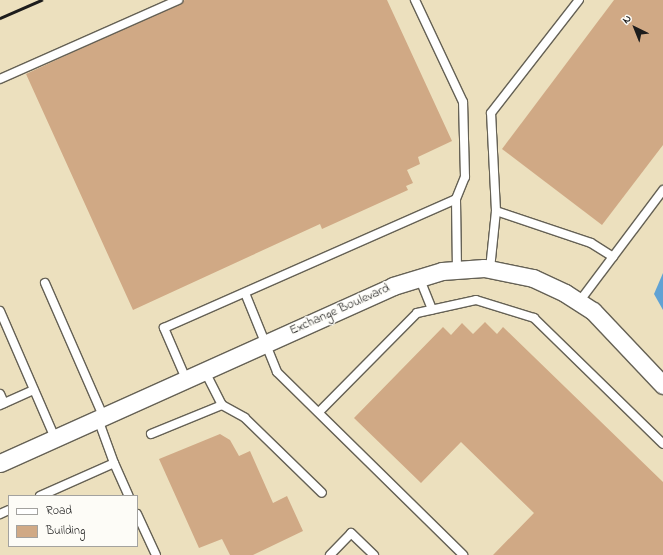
<!DOCTYPE html>
<style>
body{margin:0}
#map{position:relative;width:663px;height:555px;overflow:hidden;background:#ece0be;font-family:"Indie Flower",sans-serif}
div>[style]{position:absolute}
[style*='--x']{left:calc(var(--x)*1px);top:calc(var(--y)*1px);width:calc(var(--w)*1px);rotate:calc(var(--a)*1deg)}
.water>*{inset:0;background:#60a2d4}
.building>*{inset:0;background:#d0a985}
.roads{filter:drop-shadow(1px 0 #656155) drop-shadow(-1px 0 #656155) drop-shadow(0 1px #656155) drop-shadow(0 -1px #656155)}
.lane>*{height:8px;margin:-4px;padding:0 4px;transform-origin:4px;border-radius:4px;background:#fff}
.street>*{height:17px;margin:-8.5px;padding:0 8.5px;transform-origin:8.5px;border-radius:8.5px;background:#fff}
.rail>*{height:3px;margin:-1.5px;padding:0 1.5px;transform-origin:1.5px;border-radius:1.5px;background:#1c1c1c}
span{translate:-50% -50%;white-space:nowrap;text-align:center;line-height:1.15;-webkit-text-stroke:3px #fdfcf7;paint-order:stroke}
.street-label{font-size:13px;color:#1c1c1c}
.legend{position:absolute;left:8px;top:495px;width:130px;height:52px;box-sizing:border-box;background:#fdfcf7;border:1px solid #a3a29f;margin:0;padding:5px 7px;list-style:none;font-size:12px;color:#1c1c1c}
.legend li{display:flex;align-items:center;gap:8px;height:20px}
.legend b{width:20px;border:1px solid #a3a29f}
.north{position:absolute;left:615px;top:8px;width:40px;height:40px;-webkit-text-stroke:3px #fdfcf7;paint-order:stroke;rotate:317deg;font-size:11px;font-weight:700;line-height:16px;text-align:center;color:#1c1c1c}
.north::after{content:'';display:block;margin:auto;width:14px;height:18px;background:#1c1c1c;clip-path:polygon(50% 0,100% 100%,50% 72%,0 100%)}
</style>
<div id="map">
<div class="water">
<div style="clip-path:polygon(663px 273px,663px 310px,654px 294px)"></div>
</div>
<div class="building">
<div style="clip-path:polygon(185px 0,387px 0,452px 141px,418px 157px,420px 164px,407px 170px,413px 183px,406px 186px,408px 190px,322px 229px,320px 224px,133px 310px,26px 74px)"></div>
<div style="clip-path:polygon(614px 0,663px 0,663px 145px,602px 225px,502px 149px)"></div>
<div style="clip-path:polygon(485px 322px,497px 334px,503px 327px,663px 482px,663px 555px,493px 555px,534px 513px,461px 442px,421px 483px,354px 418px,443px 327px,451px 335px,462px 323px,473px 334px)"></div>
<div style="clip-path:polygon(220px 434px,230px 440px,239px 456px,250px 451px,273px 503px,287px 496px,303px 531px,253px 555px,230px 555px,222px 539px,199px 548px,159px 459px)"></div>
</div>
<div class="roads">
<div class="lane">
<div style="--x:0;--y:79;--w:195;--a:-23.9"></div>
<div style="--x:456;--y:199;--w:71;--a:89.2"></div>
<div style="--x:496;--y:211;--w:100;--a:18.6"></div>
<div style="--x:591;--y:243;--w:26;--a:32"></div>
<div style="--x:490;--y:269;--w:58;--a:-84.1"></div>
<div style="--x:496;--y:211;--w:98;--a:-92.9"></div>
<div style="--x:491;--y:113;--w:143;--a:-52.1"></div>
<div style="--x:419;--y:277;--w:35;--a:68"></div>
<div style="--x:45;--y:283;--w:145;--a:66.4"></div>
<div style="--x:245;--y:293;--w:85;--a:67.9"></div>
<div style="--x:277;--y:372;--w:261;--a:44.5"></div>
<div style="--x:579;--y:302;--w:140;--a:-53.1"></div>
<div style="--x:0;--y:311;--w:138;--a:66.6"></div>
<div style="--x:186;--y:379;--w:56;--a:-113.3"></div>
<div style="--x:164;--y:328;--w:319;--a:-23.8"></div>
<div style="--x:456;--y:199;--w:24;--a:-68"></div>
<div style="--x:465;--y:177;--w:75;--a:-91.5"></div>
<div style="--x:463;--y:102;--w:113;--a:-115.2"></div>
<div style="--x:0;--y:394;--w:10;--a:66"></div>
<div style="--x:0;--y:405;--w:37;--a:-24"></div>
<div style="--x:222;--y:405;--w:26;--a:29"></div>
<div style="--x:245;--y:418;--w:107;--a:44.2"></div>
<div style="--x:319;--y:412;--w:139;--a:-45.3"></div>
<div style="--x:417;--y:313;--w:60;--a:-12.4"></div>
<div style="--x:476;--y:300;--w:61;--a:17.2"></div>
<div style="--x:534;--y:318;--w:180;--a:44.3"></div>
<div style="--x:151;--y:434;--w:77;--a:-22.2"></div>
<div style="--x:222;--y:405;--w:38;--a:-117"></div>
<div style="--x:114;--y:463;--w:36;--a:66"></div>
<div style="--x:40;--y:496;--w:81;--a:-24"></div>
<div style="--x:114;--y:463;--w:47;--a:-110"></div>
<div style="--x:0;--y:514;--w:10;--a:-24"></div>
<div style="--x:137;--y:514;--w:45;--a:65.1"></div>
<div style="--x:330;--y:555;--w:30;--a:-46"></div>
<div style="--x:351;--y:533;--w:32;--a:44"></div>
</div>
<div class="street">
<div style="--x:0;--y:463;--w:431;--a:-24.2"></div>
<div style="--x:393;--y:286;--w:51;--a:-17"></div>
<div style="--x:442;--y:271;--w:42;--a:-4.1"></div>
<div style="--x:484;--y:268;--w:50;--a:11.5"></div>
<div style="--x:533;--y:278;--w:35;--a:25"></div>
<div style="--x:565;--y:293;--w:33;--a:33"></div>
<div style="--x:593;--y:311;--w:102;--a:46.6"></div>
</div>
</div>
<div class="rail">
<div style="--x:0;--y:18;--w:45;--a:-23.7"></div>
</div>
<div class="street-label">
<span style="left:340px;top:310px;rotate:-24deg">Exchange Boulevard</span>
</div>
<ul class="legend">
<li><b style="height:5px;background:#fff"></b>Road</li>
<li><b style="height:11px;background:#d0a985"></b>Building</li>
</ul>
<div class="north">N</div>
</div>
